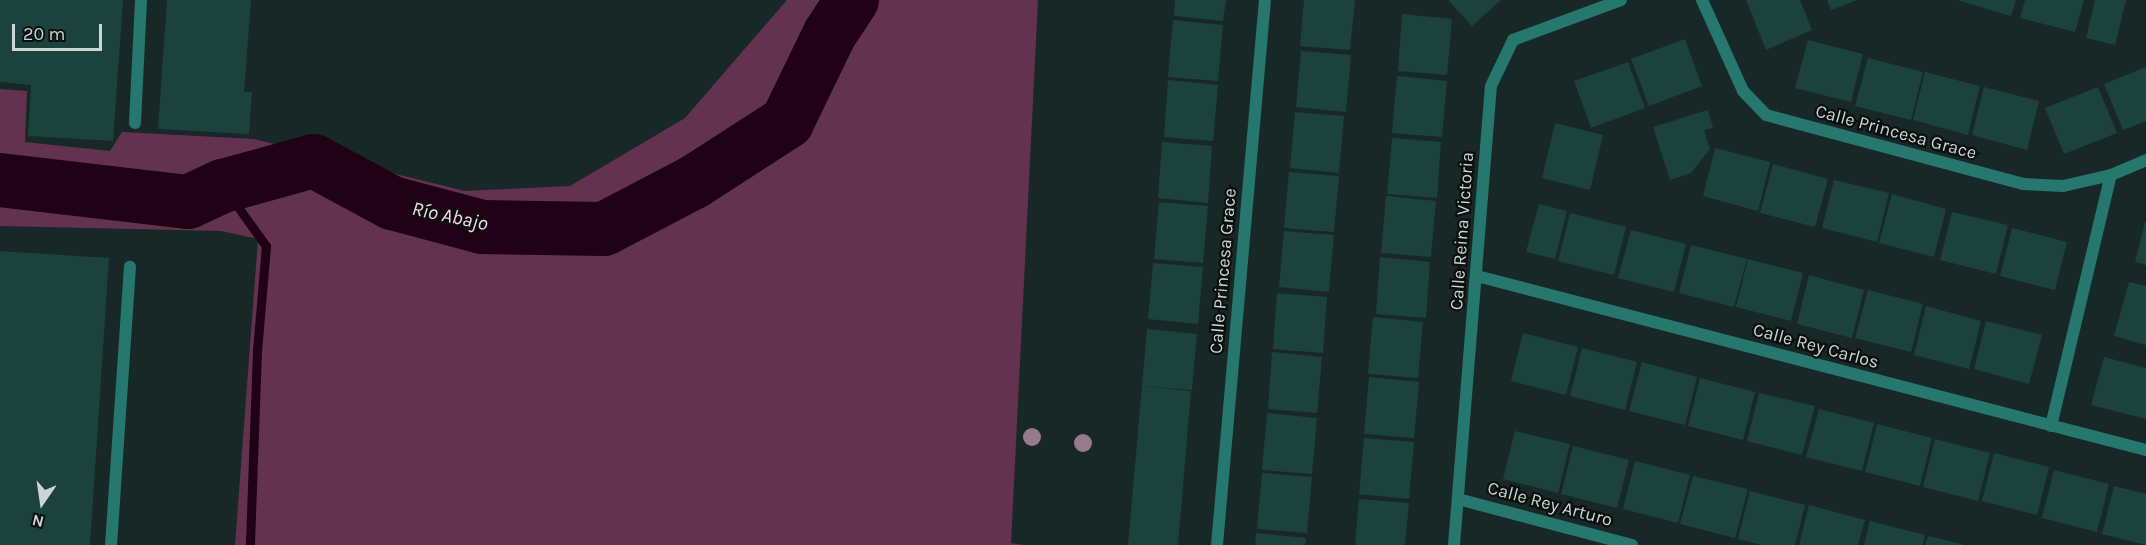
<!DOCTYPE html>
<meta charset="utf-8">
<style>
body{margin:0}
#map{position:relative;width:2146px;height:545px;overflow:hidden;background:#182826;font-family:Karla,sans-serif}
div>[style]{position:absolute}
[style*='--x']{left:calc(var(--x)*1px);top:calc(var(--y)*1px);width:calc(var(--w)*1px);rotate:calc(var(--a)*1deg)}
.green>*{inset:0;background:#62324f}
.stream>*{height:9px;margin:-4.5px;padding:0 4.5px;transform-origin:4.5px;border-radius:4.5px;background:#210116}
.river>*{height:54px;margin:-27px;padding:0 27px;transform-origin:27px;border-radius:27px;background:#210116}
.building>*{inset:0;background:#1b423d}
.minor>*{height:12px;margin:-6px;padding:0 6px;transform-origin:6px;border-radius:6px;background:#26776d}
.trees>*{width:18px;height:18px;margin:-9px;border-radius:50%;background:#967a8d}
span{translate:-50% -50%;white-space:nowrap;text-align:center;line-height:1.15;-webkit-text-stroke:4.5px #09100e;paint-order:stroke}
.street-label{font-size:18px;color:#ccd5d4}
.water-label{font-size:20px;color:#fed3eb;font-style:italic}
.north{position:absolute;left:12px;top:473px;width:60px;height:60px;-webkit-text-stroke:4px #09100e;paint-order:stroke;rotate:193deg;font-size:16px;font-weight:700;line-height:24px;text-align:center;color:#ccd5d4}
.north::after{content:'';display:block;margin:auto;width:21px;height:27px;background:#ccd5d4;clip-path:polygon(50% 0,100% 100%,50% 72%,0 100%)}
.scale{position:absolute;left:12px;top:24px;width:90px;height:27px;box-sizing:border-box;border:3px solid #ccd5d4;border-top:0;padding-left:8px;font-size:18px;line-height:21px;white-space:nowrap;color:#ccd5d4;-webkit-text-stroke:4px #09100e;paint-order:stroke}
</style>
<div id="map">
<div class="green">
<div style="clip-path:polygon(787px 0,1038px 0,1011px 543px,1025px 545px,235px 545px,258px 239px,221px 231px,0 226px,0 89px,27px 91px,25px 142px,110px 151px,122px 132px,254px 139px,465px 191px,570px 186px,685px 118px)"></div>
</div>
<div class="stream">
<div style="--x:223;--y:186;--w:74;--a:54.4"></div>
<div style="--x:266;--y:246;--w:105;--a:94.9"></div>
<div style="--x:257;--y:351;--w:194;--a:92.1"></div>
</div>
<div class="river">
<div style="--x:0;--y:180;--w:189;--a:6.7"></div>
<div style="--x:188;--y:202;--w:38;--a:-25"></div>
<div style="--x:223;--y:186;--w:94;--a:-15.4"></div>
<div style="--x:314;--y:161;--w:89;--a:28.3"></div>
<div style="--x:392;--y:203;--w:93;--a:14.9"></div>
<div style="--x:482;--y:227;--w:122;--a:0.9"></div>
<div style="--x:604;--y:229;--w:102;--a:-27.6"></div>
<div style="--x:694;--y:182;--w:111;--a:-32.8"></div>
<div style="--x:787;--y:122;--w:97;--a:-64.2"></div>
<div style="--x:829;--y:35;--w:42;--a:-56.7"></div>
</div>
<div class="building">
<div style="clip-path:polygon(0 0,123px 0,113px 141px,28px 136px,31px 85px,0 82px)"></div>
<div style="clip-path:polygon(167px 0,251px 0,244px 92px,252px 92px,249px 134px,158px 129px)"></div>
<div style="clip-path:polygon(1175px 0,1226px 0,1223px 21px,1174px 16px)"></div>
<div style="clip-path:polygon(1304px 0,1355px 0,1350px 50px,1300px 46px)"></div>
<div style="clip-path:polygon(1448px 0,1501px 0,1472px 26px)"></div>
<div style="clip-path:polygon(1746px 0,1800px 0,1812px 30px,1766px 50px)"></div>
<div style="clip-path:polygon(1827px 0,1857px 0,1831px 10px)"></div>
<div style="clip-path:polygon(1957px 0,2016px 0,2011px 16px)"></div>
<div style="clip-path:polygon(2025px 0,2084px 0,2075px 32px,2020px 18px)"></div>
<div style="clip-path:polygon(2095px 0,2126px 0,2115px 45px,2086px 38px)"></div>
<div style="clip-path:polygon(1402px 14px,1452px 19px,1447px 75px,1398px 71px)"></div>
<div style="clip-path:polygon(1173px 20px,1223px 25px,1218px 81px,1168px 77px)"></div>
<div style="clip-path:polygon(1685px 39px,1702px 86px,1649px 106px,1631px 59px)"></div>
<div style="clip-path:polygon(1808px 40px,1863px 54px,1851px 102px,1795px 88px)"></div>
<div style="clip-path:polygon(1301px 51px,1351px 55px,1346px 112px,1296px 107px)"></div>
<div style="clip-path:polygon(1868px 58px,1923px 72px,1911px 120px,1855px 106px)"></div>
<div style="clip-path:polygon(1628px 62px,1645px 108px,1591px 128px,1574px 81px)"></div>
<div style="clip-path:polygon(2146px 67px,2146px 121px,2123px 130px,2104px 84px)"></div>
<div style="clip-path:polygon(1925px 72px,1980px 86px,1968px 135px,1913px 120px)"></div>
<div style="clip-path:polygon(1397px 76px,1447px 81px,1442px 137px,1392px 133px)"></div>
<div style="clip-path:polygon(1168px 80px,1218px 85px,1213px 141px,1164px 137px)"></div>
<div style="clip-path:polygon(1984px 87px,2039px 101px,2027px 150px,1972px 135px)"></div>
<div style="clip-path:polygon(2098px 87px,2117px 133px,2064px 154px,2045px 108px)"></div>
<div style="clip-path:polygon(1708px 110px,1713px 128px,1704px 130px,1710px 149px,1691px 173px,1670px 180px,1653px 127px)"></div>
<div style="clip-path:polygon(1295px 112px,1344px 116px,1339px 173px,1290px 168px)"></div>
<div style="clip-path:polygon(1555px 123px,1603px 135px,1590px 190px,1542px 178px)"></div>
<div style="clip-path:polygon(1392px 138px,1441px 142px,1437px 198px,1387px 194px)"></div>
<div style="clip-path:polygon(1162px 142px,1212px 146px,1208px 203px,1158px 198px)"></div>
<div style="clip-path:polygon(1715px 148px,1770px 162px,1758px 211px,1703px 196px)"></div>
<div style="clip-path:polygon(1773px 164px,1828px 179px,1815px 227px,1760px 213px)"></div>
<div style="clip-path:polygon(1289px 172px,1339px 176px,1334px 232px,1284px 228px)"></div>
<div style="clip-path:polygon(1834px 180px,1889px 193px,1877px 242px,1822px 228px)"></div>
<div style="clip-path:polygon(1892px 194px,1946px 209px,1934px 257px,1879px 243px)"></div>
<div style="clip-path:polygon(1386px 196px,1436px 201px,1431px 257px,1381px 253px)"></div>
<div style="clip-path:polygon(1159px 202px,1208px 206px,1203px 263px,1154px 259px)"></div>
<div style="clip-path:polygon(1539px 204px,1567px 211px,1555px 259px,1526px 252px)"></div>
<div style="clip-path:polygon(1952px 212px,2008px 225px,1996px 274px,1940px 260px)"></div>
<div style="clip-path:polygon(1570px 213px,1626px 227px,1614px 275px,1558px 261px)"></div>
<div style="clip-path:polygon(2145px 222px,2146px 222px,2146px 265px,2135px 262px)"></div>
<div style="clip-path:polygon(2012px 228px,2067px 242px,2055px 290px,2000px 276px)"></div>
<div style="clip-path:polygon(1631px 230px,1686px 244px,1674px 292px,1618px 278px)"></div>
<div style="clip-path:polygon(1284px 231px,1334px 235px,1329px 292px,1279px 287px)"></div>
<div style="clip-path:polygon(1691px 245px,1747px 259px,1734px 307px,1679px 293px)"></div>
<div style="clip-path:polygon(0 251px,109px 258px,90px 545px,0 545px)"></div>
<div style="clip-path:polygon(1380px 257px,1430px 262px,1426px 318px,1376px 314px)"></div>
<div style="clip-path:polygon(1748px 259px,1803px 273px,1791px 321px,1736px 307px)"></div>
<div style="clip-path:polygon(1153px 263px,1203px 267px,1198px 324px,1148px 319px)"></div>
<div style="clip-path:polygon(1809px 275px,1864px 290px,1852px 338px,1797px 324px)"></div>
<div style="clip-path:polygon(2129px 282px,2146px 286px,2146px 345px,2114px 336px)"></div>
<div style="clip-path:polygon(1868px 290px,1923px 304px,1911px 352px,1855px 338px)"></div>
<div style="clip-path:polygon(1277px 293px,1327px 297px,1323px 353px,1273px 349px)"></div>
<div style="clip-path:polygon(1926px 306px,1981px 321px,1969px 369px,1914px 355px)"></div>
<div style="clip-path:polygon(1373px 317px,1423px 322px,1418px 378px,1368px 374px)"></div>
<div style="clip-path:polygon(1986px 321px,2042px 335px,2029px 384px,1974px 369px)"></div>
<div style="clip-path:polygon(1147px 329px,1197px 334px,1192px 390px,1142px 386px)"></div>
<div style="clip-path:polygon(1523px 333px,1578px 347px,1566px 395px,1511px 381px)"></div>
<div style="clip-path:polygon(1582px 348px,1637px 362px,1625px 410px,1570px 396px)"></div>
<div style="clip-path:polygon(1272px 352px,1322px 357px,1317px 413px,1268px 409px)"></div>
<div style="clip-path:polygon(2104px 357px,2146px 368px,2146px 419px,2091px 405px)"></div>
<div style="clip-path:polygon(1642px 362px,1697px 377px,1685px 425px,1629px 411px)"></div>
<div style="clip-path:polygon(1369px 377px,1419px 382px,1414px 438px,1364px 434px)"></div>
<div style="clip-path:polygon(1700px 378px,1755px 392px,1743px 440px,1688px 426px)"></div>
<div style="clip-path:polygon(1142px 386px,1191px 391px,1178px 545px,1128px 545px)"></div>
<div style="clip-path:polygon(1759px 393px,1815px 406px,1802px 455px,1747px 441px)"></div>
<div style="clip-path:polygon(1819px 409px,1874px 423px,1862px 471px,1806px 457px)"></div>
<div style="clip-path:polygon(1267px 413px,1317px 418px,1312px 474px,1262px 470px)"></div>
<div style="clip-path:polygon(1877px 424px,1932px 438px,1920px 486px,1865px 472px)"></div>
<div style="clip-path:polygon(1515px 431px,1570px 444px,1558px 493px,1503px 479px)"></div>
<div style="clip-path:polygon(1364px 438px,1414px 442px,1409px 499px,1359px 494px)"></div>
<div style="clip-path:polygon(1935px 439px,1990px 453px,1978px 501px,1923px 487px)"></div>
<div style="clip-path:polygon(1573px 446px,1629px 460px,1617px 508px,1561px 494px)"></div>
<div style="clip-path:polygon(1994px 453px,2049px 467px,2037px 515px,1982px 501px)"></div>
<div style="clip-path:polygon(1635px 461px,1690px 475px,1678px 523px,1623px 509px)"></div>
<div style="clip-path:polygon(2054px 470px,2109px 484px,2097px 532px,2042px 518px)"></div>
<div style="clip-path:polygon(1262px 473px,1312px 477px,1307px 533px,1257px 529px)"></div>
<div style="clip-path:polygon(1693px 476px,1748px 489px,1735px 538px,1680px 524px)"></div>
<div style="clip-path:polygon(2114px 486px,2146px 494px,2146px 545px,2102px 534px)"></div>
<div style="clip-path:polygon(1750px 491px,1805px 505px,1795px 545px,1762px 545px,1738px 539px)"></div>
<div style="clip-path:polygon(1359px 499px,1409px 503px,1405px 545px,1355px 545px)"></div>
<div style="clip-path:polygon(1809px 505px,1865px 520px,1858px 545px,1799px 545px)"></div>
<div style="clip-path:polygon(1870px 521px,1925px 535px,1923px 545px,1864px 545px)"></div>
<div style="clip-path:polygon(1256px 533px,1306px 538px,1305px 545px,1255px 545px)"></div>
<div style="clip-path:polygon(1928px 536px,1962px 544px,1962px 545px,1925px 545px)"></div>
</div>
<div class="minor">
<div style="--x:1702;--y:0;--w:100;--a:65.7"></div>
<div style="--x:1743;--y:91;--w:33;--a:46"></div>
<div style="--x:1766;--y:115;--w:266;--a:15"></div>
<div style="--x:2023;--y:184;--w:40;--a:2.9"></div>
<div style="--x:2063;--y:186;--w:49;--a:-12.9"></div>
<div style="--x:2111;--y:175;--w:38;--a:-23"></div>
<div style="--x:135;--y:123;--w:123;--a:-87.2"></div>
<div style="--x:1477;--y:276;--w:691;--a:14.58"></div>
<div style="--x:2051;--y:426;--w:258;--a:-76.6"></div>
<div style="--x:1458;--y:499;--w:180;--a:14.8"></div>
<div style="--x:111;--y:545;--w:279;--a:-86.1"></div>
<div style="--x:1217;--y:545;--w:547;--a:-84.97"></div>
<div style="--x:1454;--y:545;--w:460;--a:-85.4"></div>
<div style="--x:1491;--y:86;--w:51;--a:-64.4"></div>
<div style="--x:1513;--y:40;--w:115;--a:-20.3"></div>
</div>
<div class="trees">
<div style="left:1032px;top:437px"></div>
<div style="left:1083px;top:443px"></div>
</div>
<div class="street-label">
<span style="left:1896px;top:132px;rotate:15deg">Calle Princesa Grace</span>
<span style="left:1462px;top:231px;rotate:-86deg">Calle Reina Victoria</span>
<span style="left:1223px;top:271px;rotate:-85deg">Calle Princesa Grace</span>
<span style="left:1816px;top:346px;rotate:15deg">Calle Rey Carlos</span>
<span style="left:1550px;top:504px;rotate:15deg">Calle Rey Arturo</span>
</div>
<div class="water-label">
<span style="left:450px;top:216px;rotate:12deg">Río Abajo</span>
</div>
<div class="north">N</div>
<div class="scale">20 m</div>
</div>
